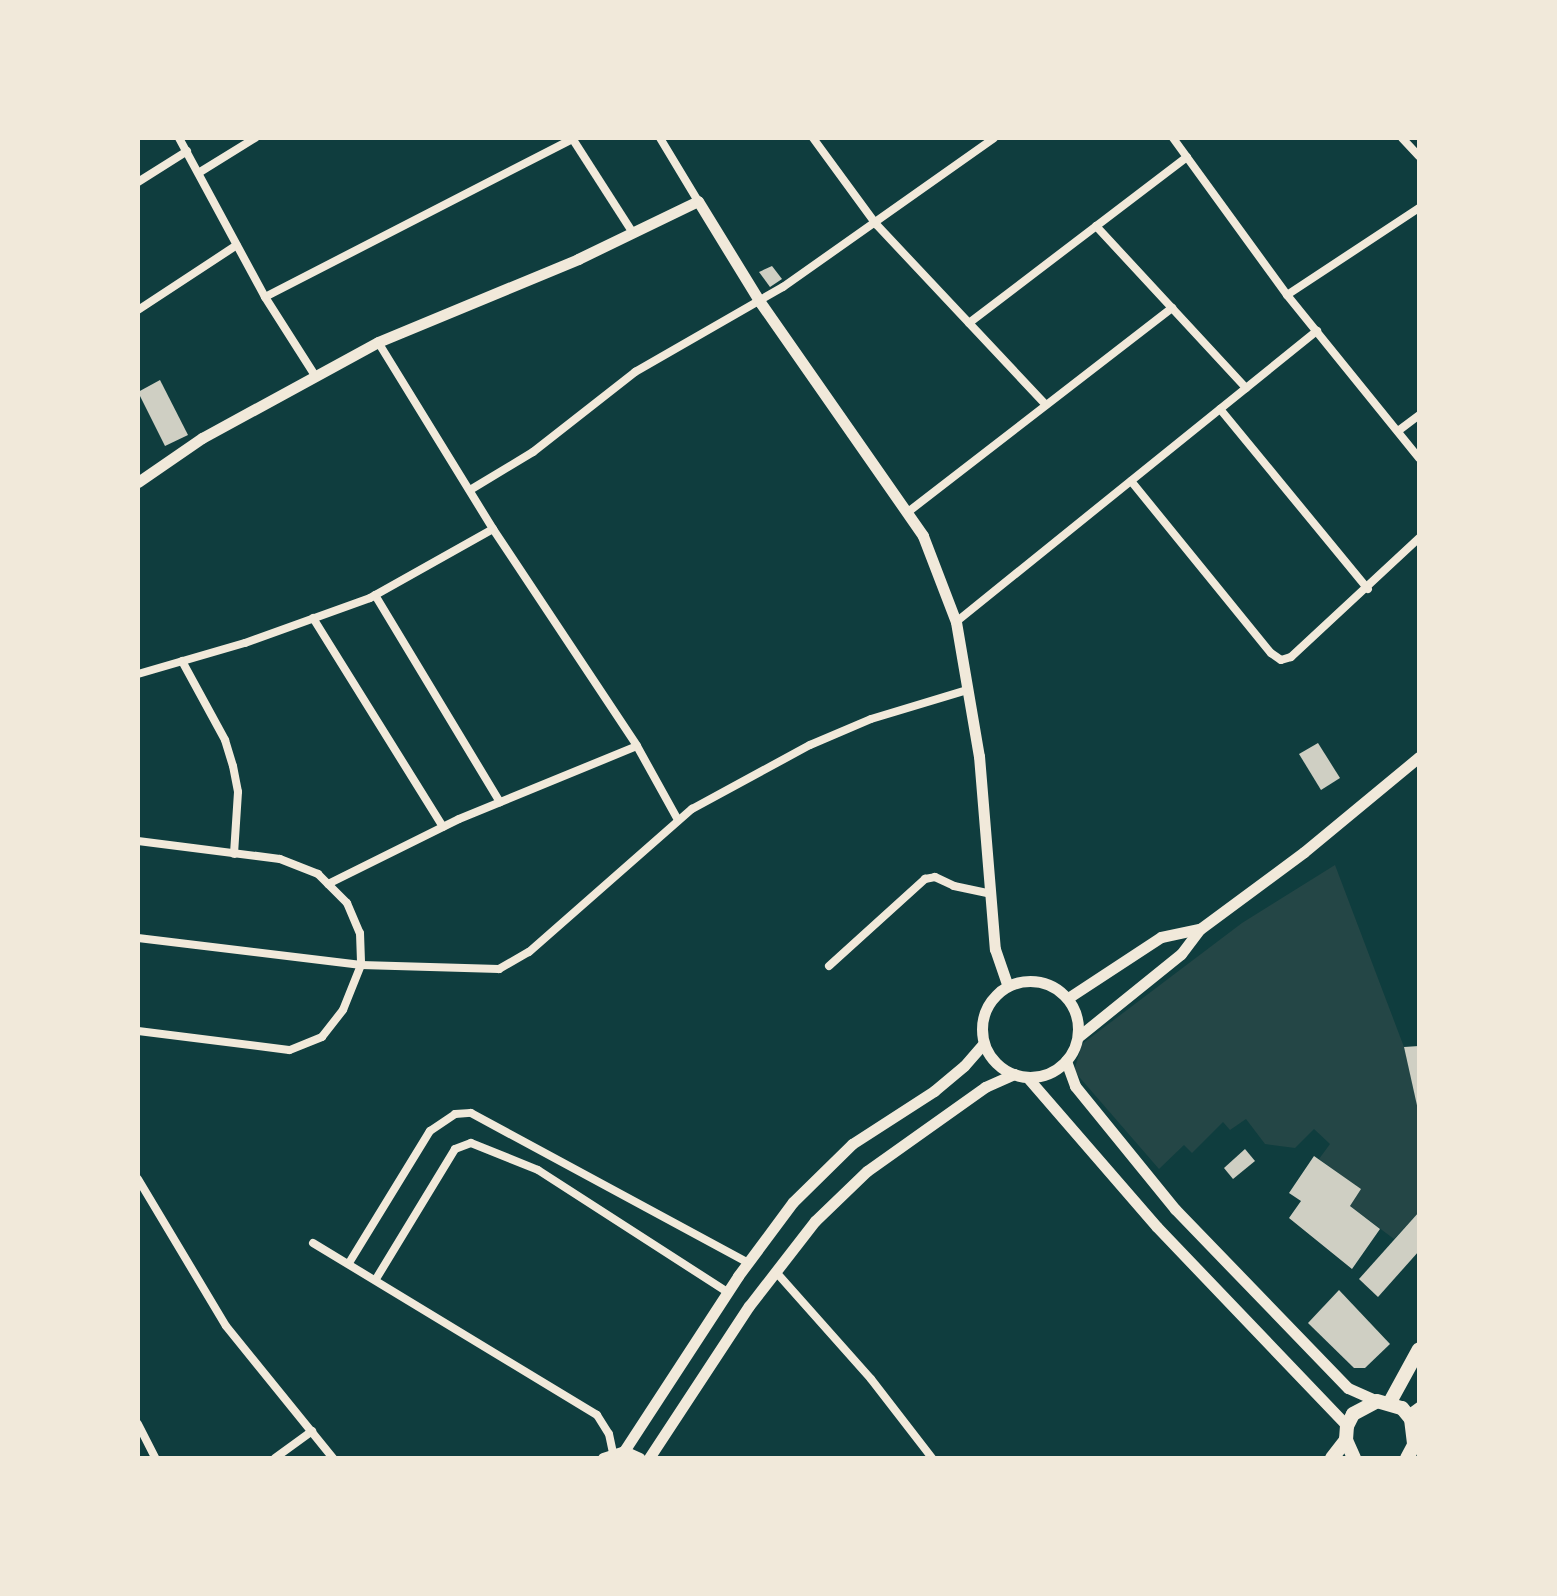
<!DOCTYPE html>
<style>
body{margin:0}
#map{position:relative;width:1557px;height:1596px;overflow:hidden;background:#0f3d3e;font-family:"Public Sans",sans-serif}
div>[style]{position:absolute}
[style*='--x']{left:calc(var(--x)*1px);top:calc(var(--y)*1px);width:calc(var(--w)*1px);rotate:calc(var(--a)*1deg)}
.green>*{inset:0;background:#244646}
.building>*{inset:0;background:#cfcfc3}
.minor>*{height:8px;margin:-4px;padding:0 4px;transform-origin:4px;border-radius:4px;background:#f1e9da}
.tertiary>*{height:11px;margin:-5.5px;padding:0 5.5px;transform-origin:5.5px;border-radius:5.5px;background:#f1e9da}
.tertiary>.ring{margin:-5.5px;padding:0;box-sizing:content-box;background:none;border:11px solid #f1e9da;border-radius:50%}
.primary>*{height:14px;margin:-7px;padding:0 7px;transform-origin:7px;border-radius:7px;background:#f1e9da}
span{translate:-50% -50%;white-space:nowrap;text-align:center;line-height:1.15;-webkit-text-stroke:7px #f1e9da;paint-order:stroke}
.frame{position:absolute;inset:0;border:140px solid #f1e9da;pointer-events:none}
</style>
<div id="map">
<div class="green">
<div style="clip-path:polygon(1335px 865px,1404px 1047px,1419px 1115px,1419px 1212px,1394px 1239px,1350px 1206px,1360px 1189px,1319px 1159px,1330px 1144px,1314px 1129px,1295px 1148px,1265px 1144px,1246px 1119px,1230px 1130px,1223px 1122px,1192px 1153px,1184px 1145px,1159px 1169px,1074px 1071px,1082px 1044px,1242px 923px)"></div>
</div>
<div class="building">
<div style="clip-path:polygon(772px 266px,782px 279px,770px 287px,759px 272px)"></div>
<div style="clip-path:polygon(160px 380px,188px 435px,165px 446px,138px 392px)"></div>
<div style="clip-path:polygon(1318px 743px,1340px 778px,1321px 790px,1299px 754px)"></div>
<div style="clip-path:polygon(1419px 1046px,1419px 1110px,1418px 1110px,1404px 1047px)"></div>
<div style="clip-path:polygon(1245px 1149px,1255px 1161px,1233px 1179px,1224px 1168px)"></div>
<div style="clip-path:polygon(1314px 1156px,1361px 1189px,1350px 1206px,1380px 1229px,1352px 1269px,1289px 1218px,1301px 1201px,1289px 1193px)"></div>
<div style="clip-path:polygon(1419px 1212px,1419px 1251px,1378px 1297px,1359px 1279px)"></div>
<div style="clip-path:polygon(1339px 1290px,1390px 1344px,1365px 1368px,1354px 1368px,1308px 1323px)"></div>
</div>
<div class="minor">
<div style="--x:179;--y:138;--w:181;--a:61.6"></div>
<div style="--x:265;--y:297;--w:91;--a:57.5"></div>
<div style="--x:572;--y:138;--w:113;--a:57.3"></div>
<div style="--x:660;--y:138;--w:74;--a:58.9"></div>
<div style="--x:813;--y:138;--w:107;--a:53.8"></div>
<div style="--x:876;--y:224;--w:248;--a:46.8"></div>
<div style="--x:1173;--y:138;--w:194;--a:54"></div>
<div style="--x:1287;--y:295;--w:210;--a:51"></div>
<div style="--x:1402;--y:138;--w:25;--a:47"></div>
<div style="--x:200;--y:172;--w:65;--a:-31.7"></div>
<div style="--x:138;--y:182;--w:58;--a:-32.3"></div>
<div style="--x:1096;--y:226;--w:221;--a:47.2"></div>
<div style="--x:1287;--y:295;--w:158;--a:-33.4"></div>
<div style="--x:265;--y:297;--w:346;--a:-27.2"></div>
<div style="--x:138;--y:310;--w:118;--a:-33.3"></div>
<div style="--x:969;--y:323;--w:274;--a:-37.3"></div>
<div style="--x:378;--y:342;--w:220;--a:58.4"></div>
<div style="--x:493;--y:529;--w:260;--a:56.4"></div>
<div style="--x:637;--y:746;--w:85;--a:61"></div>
<div style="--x:1220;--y:409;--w:233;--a:50.6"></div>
<div style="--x:1398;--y:431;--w:26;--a:-37"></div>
<div style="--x:1131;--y:481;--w:222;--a:50.9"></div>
<div style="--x:1271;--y:653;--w:12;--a:35"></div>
<div style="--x:1281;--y:660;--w:10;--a:-17"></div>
<div style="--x:1291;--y:657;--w:175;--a:-42.9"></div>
<div style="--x:470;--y:490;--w:74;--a:-31.1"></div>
<div style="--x:533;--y:452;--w:130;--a:-38.1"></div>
<div style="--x:635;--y:372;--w:171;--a:-29.9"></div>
<div style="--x:783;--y:287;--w:258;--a:-35.2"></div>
<div style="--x:908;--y:512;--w:334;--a:-37.7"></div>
<div style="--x:375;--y:595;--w:242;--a:58.9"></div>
<div style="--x:313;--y:618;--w:246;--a:58.1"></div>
<div style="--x:956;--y:622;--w:464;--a:-38.9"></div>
<div style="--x:182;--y:661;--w:90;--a:61.4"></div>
<div style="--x:225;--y:740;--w:27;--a:73"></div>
<div style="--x:233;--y:766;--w:26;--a:79"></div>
<div style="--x:238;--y:792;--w:62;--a:93.7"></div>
<div style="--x:138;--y:674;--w:111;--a:-16.2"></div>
<div style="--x:245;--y:643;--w:133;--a:-19.8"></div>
<div style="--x:370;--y:598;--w:141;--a:-29.3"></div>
<div style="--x:138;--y:841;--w:143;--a:7.2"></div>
<div style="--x:280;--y:859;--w:41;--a:21.5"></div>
<div style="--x:318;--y:874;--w:41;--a:45"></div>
<div style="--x:347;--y:903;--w:33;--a:67"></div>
<div style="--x:360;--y:933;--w:32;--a:88"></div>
<div style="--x:361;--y:965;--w:48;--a:111.8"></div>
<div style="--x:343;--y:1010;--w:34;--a:128"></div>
<div style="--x:322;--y:1037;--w:35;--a:158"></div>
<div style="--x:289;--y:1050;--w:152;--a:-172.8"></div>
<div style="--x:328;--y:884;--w:146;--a:-26.4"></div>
<div style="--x:459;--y:819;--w:192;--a:-22.3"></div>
<div style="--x:138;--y:938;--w:225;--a:6.9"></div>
<div style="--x:361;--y:965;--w:138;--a:1.7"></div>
<div style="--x:499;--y:969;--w:34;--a:-30"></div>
<div style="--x:529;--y:952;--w:217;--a:-41.3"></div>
<div style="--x:692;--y:809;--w:134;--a:-28.5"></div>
<div style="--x:810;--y:745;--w:66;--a:-23.1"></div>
<div style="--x:871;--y:719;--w:100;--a:-16.8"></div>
<div style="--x:829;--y:966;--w:130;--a:-42.2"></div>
<div style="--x:925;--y:879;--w:10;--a:-11"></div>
<div style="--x:935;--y:877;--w:21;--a:25"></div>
<div style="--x:954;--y:886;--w:35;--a:12"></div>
<div style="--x:138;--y:1179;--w:171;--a:59.1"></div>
<div style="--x:226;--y:1326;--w:170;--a:51"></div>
<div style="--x:313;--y:1243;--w:332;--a:31.2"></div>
<div style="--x:597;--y:1415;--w:22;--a:58"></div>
<div style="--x:609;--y:1434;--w:19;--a:78"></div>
<div style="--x:349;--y:1263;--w:155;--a:-58.5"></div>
<div style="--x:430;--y:1131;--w:30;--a:-34"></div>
<div style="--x:455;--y:1114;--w:16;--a:-4"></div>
<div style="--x:471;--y:1113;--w:315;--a:28.4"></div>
<div style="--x:776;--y:1272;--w:143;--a:48.4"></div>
<div style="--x:871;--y:1379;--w:100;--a:52.3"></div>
<div style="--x:376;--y:1279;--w:152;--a:-58.7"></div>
<div style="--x:455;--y:1149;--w:17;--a:-21"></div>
<div style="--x:471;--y:1143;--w:72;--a:21.9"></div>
<div style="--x:538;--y:1170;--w:225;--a:32.8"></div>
<div style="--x:138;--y:1424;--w:38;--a:63"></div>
<div style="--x:275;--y:1458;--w:46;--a:-36.1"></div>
</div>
<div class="tertiary">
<div style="--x:138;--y:482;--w:78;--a:-34.5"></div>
<div style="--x:202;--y:438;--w:200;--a:-28.6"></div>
<div style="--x:378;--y:342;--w:217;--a:-22.5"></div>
<div style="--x:578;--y:259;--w:133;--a:-25.8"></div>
<div style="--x:698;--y:201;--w:119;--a:58.5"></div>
<div style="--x:760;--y:302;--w:285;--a:55.1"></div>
<div style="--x:923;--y:536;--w:92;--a:69"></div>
<div style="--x:956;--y:622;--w:136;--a:80.3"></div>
<div style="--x:979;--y:756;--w:194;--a:85.3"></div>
<div style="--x:995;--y:949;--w:39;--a:71"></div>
<div class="ring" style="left:982px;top:981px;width:85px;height:85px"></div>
<div style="--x:1068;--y:998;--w:111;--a:-33.3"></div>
<div style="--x:1161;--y:937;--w:40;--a:-12"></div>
<div style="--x:1078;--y:1037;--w:132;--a:-38.9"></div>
<div style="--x:1181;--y:954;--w:31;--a:-53"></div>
<div style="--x:1200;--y:929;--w:129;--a:-36.5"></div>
<div style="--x:1304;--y:852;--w:149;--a:-39.6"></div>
<div style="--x:1066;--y:1061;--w:27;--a:70"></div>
<div style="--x:1075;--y:1086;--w:159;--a:50.9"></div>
<div style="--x:1175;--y:1209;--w:249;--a:46"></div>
<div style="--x:1348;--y:1388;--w:32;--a:24"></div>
<div style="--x:1027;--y:1077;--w:198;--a:49.1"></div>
<div style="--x:1157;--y:1227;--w:275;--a:46.3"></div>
<div style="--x:1408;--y:1415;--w:14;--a:-36"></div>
<div style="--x:624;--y:1451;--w:209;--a:-56.9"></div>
<div style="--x:738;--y:1276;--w:92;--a:-53.4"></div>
<div style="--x:793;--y:1202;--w:83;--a:-44.5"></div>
<div style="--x:852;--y:1144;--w:98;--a:-32.9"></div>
<div style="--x:934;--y:1091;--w:39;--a:-40"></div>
<div style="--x:964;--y:1066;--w:30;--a:-49"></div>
<div style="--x:603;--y:1458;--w:22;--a:-18"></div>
<div style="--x:624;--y:1451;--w:17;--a:24"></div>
<div style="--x:649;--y:1458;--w:182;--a:-56.7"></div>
<div style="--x:749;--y:1306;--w:108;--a:-52.2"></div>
<div style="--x:815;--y:1221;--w:72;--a:-43.9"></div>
<div style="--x:867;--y:1171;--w:145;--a:-35.4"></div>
<div style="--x:985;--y:1087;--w:32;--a:-24"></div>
</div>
<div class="primary">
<div style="--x:1390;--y:1402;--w:60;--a:-61.3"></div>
<div style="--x:1332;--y:1458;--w:23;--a:-52"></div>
<div style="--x:1354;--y:1458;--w:20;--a:-114"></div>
<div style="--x:1346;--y:1440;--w:14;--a:-86"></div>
<div style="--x:1347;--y:1426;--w:13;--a:-63"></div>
<div style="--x:1353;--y:1414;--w:27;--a:-28"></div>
<div style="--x:1377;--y:1401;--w:26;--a:16"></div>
<div style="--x:1402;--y:1408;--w:14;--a:51"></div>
<div style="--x:1411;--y:1419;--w:26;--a:83"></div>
<div style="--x:1414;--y:1445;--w:15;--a:118"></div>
</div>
<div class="frame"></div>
</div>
